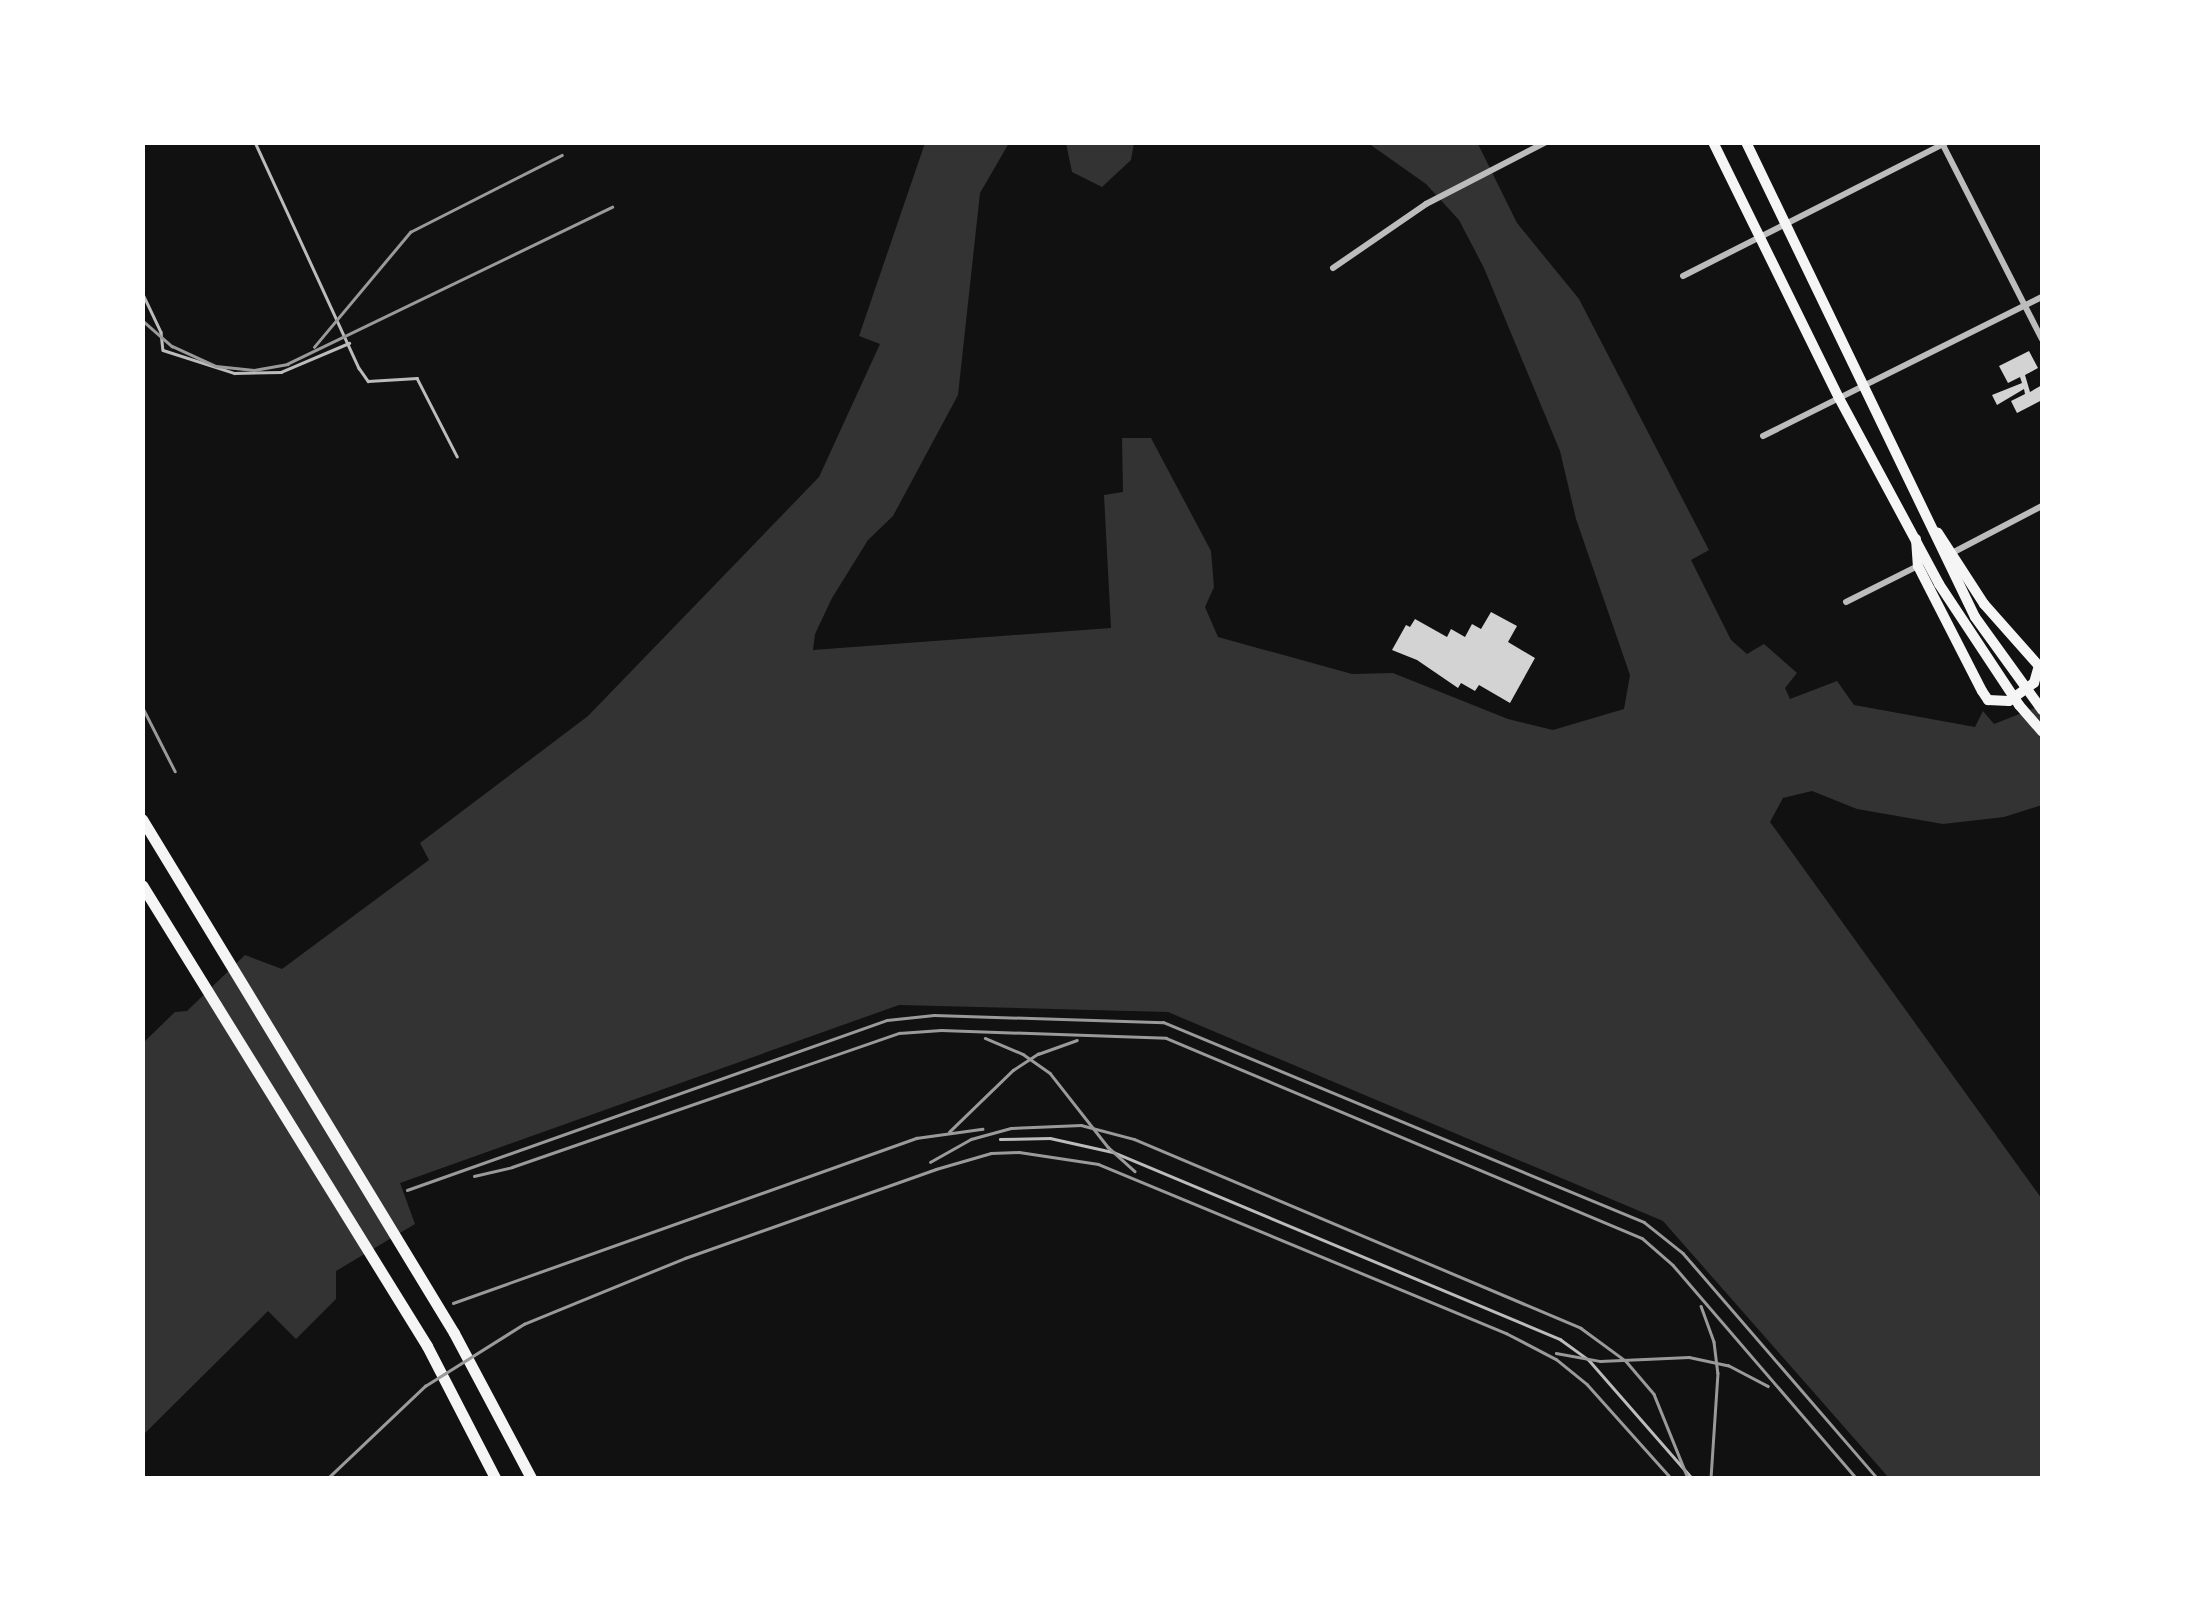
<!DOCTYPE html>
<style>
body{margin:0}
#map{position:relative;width:2185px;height:1621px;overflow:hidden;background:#111;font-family:"Roboto Condensed",sans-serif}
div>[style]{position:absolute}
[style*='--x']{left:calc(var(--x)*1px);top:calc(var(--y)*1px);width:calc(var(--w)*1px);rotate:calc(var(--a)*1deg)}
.water>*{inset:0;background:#333}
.building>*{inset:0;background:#d3d3d3}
.service>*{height:2.5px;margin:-1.25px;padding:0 1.25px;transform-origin:1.25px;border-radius:1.25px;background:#bcbcbc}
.minor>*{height:6px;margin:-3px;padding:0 3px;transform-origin:3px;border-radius:3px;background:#bcbcbc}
.primary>*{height:10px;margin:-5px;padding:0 5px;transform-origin:5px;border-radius:5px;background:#f5f5f5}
.motorway>*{height:11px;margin:-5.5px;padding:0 5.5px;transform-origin:5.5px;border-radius:5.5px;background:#f5f5f5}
.rail>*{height:2.5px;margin:-1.25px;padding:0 1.25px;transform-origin:1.25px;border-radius:1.25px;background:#9a9a9a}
span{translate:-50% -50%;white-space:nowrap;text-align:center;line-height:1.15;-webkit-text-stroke:9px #fff;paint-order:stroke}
.frame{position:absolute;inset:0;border:145px solid #fff;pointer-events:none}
</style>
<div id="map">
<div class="water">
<div style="clip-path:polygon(1477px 142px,1517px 223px,1579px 299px,1709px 550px,1691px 560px,1731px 640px,1747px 654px,1764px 644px,1797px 673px,1785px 688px,1790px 699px,1837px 681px,1854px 705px,1975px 727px,1983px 711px,1994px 724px,2042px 705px,2042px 805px,2004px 817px,1943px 824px,1857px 809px,1812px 791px,1783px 798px,1770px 822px,2042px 1199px,2042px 1478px,1889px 1478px,1663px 1221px,1168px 1012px,899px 1005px,400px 1183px,415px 1224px,336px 1271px,336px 1299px,296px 1339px,268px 1311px,143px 1435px,143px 1043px,175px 1012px,187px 1011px,245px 955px,282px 969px,429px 860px,420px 843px,588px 716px,819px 477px,880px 344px,859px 336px,925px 143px,1009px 143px,980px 193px,958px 395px,893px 516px,868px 540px,832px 598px,815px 634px,813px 650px,1111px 628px,1104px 495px,1123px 492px,1122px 438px,1151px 438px,1211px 551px,1214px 587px,1205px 607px,1218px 637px,1352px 674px,1393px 673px,1508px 719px,1553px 730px,1624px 709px,1630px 675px,1576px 519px,1560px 451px,1484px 268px,1459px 220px,1426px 184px,1368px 143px)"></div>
<div style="clip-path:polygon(1066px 143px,1066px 142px,1134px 143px,1131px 160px,1102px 187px,1072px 172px)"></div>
</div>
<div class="building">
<div style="clip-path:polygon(2029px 351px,2038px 368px,2025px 375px,2030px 392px,2042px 385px,2042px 400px,2017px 413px,2011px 401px,2025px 394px,2024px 389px,1997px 405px,1992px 395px,2022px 383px,2020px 377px,2008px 383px,1999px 366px)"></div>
<div style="clip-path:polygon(1491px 612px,1517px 626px,1508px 642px,1535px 658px,1510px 703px,1479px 685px,1475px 691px,1461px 683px,1458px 688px,1417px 660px,1392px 650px,1406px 625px,1410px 627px,1415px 619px,1447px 637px,1451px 629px,1465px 637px,1472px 624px,1481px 629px)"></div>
</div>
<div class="service">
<div style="--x:255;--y:142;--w:249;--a:65.3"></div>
<div style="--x:359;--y:368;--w:16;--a:55"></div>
<div style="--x:368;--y:381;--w:49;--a:-3.5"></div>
<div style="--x:417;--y:378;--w:88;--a:62.9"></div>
<div style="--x:142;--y:292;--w:44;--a:64.6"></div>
<div style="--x:161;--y:332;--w:18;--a:84"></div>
<div style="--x:163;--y:350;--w:75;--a:17.9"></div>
<div style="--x:234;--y:373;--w:47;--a:-1.2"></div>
<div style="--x:281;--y:372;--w:74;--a:-23.1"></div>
<div style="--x:1000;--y:1139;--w:50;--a:-1.1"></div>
<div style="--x:1050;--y:1138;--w:65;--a:12.5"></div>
<div style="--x:1113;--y:1152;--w:485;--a:22.7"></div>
<div style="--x:1560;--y:1339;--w:36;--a:36"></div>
<div style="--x:1589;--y:1360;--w:157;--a:48.9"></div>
</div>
<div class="minor">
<div style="--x:1943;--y:145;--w:218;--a:63"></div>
<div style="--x:1333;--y:268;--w:113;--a:-34.5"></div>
<div style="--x:1426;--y:204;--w:135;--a:-27.3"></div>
<div style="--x:1683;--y:276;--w:296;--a:-26.9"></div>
<div style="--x:1763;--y:436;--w:312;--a:-26.5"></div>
<div style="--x:1952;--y:553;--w:102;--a:-27.6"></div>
<div style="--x:1846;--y:602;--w:80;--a:-26.6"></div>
</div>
<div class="primary">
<div style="--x:1713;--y:142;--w:285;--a:63.8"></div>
<div style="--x:1839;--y:398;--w:211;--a:61.7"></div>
<div style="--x:1939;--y:584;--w:145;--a:56.5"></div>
<div style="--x:2019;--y:705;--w:35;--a:49"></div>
<div style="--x:1746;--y:142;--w:527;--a:64.26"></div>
<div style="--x:1975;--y:617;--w:115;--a:54.2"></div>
<div style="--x:1916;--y:539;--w:27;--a:86"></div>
<div style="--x:1918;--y:566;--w:140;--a:62.9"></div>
<div style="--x:1982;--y:691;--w:11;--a:56"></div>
<div style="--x:1988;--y:700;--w:21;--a:3"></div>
<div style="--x:2009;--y:701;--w:31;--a:-36"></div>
<div style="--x:2034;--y:683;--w:18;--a:-74"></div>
<div style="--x:2039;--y:666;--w:83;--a:-131.6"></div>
<div style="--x:1984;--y:604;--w:85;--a:-122.9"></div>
</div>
<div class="motorway">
<div style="--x:142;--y:819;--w:601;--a:58.74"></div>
<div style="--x:454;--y:1333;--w:164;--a:62"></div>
<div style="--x:142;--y:885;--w:542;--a:58.27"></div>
<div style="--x:427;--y:1346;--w:148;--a:62.7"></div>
</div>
<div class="rail">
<div style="--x:142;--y:320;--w:40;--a:41"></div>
<div style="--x:172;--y:346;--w:48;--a:24.4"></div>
<div style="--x:216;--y:366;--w:38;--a:6"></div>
<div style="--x:254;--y:370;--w:34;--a:-10"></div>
<div style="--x:287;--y:364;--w:361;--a:-25.8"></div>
<div style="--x:314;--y:347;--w:150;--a:-50.1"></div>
<div style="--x:410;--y:232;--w:170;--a:-26.9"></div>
<div style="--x:142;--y:706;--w:73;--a:63.1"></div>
<div style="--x:985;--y:1038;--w:41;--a:22.8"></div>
<div style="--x:1023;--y:1054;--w:33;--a:35"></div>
<div style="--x:1050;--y:1073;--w:94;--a:51.9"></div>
<div style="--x:1108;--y:1147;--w:36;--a:42"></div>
<div style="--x:949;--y:1132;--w:89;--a:-44.1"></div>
<div style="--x:1013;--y:1070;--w:30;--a:-33"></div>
<div style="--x:1038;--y:1054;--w:41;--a:-19.7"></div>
<div style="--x:930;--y:1162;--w:47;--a:-29.3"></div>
<div style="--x:971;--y:1139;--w:41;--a:-15.4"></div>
<div style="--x:1011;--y:1128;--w:70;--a:-2.5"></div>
<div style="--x:1081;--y:1125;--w:55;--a:14.8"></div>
<div style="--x:1134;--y:1139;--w:485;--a:22.9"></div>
<div style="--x:1581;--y:1328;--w:56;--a:36.3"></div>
<div style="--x:1626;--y:1361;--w:43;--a:49.7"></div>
<div style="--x:1654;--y:1394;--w:91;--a:68"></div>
<div style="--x:474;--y:1176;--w:39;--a:-13"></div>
<div style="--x:512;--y:1167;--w:410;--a:-19.1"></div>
<div style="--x:899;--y:1033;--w:42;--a:-4.1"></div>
<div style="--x:941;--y:1030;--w:225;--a:2"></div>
<div style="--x:1166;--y:1038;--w:516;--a:22.79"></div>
<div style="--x:1642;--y:1238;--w:41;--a:41.1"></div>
<div style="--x:1673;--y:1265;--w:281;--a:49.3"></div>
<div style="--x:407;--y:1190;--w:509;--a:-19.5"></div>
<div style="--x:887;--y:1020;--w:47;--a:-6.1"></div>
<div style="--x:934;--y:1015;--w:229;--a:1.8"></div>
<div style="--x:1163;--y:1022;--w:521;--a:22.58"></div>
<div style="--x:1644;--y:1222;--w:50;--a:38.5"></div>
<div style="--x:1683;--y:1253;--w:297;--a:49.2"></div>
<div style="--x:453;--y:1303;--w:492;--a:-19.6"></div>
<div style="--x:916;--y:1138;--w:67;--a:-7.8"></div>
<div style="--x:1701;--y:1306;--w:38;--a:70"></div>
<div style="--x:1714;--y:1342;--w:31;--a:83"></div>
<div style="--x:1718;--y:1373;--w:105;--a:93.8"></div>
<div style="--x:1556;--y:1353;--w:45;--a:10.3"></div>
<div style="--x:1600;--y:1361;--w:89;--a:-2.6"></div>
<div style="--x:1689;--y:1357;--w:40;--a:12"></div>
<div style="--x:1728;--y:1365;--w:45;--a:27.7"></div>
<div style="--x:328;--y:1478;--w:134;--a:-43.5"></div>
<div style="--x:425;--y:1386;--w:117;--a:-32.1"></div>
<div style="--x:524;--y:1324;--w:174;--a:-22.3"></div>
<div style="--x:685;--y:1258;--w:266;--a:-19.5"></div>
<div style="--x:936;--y:1169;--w:57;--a:-16.2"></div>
<div style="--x:991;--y:1153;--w:28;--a:-2"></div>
<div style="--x:1019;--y:1152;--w:80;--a:8.6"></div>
<div style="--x:1098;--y:1164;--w:442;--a:22.5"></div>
<div style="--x:1506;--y:1333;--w:56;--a:27.5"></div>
<div style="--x:1556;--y:1359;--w:40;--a:39"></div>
<div style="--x:1587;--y:1384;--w:126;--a:48.2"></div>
</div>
<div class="frame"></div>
</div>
